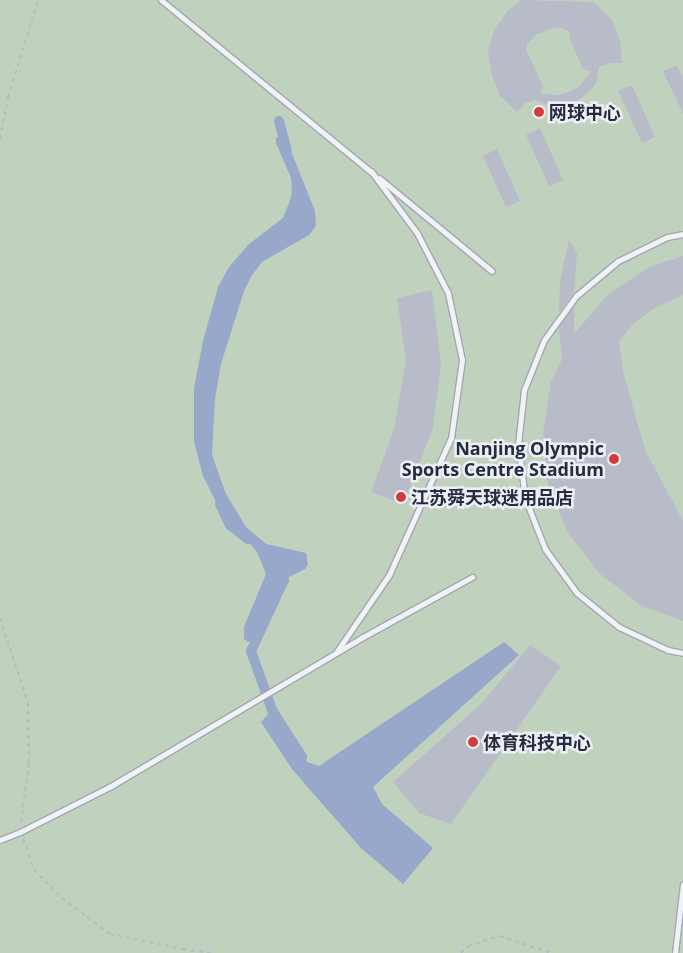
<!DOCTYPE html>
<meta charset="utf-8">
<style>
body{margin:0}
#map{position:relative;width:683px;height:953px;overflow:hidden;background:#dee0e8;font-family:"Open Sans","Noto Sans SC",sans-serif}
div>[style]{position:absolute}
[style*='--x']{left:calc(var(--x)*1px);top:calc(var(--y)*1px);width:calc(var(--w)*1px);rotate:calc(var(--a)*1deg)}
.green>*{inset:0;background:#c0d2be}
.water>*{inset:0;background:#97a8ca}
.canal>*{height:10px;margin:-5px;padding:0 5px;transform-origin:5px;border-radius:5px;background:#97a8ca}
.building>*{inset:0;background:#b8bbc8}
.path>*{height:2px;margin-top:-1px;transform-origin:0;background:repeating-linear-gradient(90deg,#b8bbc3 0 4px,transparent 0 8px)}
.roads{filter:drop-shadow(1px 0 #a3a6b2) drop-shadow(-1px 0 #a3a6b2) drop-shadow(0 1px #a3a6b2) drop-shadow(0 -1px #a3a6b2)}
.lane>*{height:5px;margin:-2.5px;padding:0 2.5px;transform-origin:2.5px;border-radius:2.5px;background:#f1f2f6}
.dots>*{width:14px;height:14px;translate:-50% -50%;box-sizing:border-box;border:2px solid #edeff6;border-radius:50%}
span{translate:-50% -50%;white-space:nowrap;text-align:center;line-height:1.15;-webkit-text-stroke:5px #edeff6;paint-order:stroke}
.poi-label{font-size:18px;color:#262c3f;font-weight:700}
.left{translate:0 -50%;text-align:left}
.right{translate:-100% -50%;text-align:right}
</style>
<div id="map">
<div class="green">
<div style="clip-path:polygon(0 0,683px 0,683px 953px,0 953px)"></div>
</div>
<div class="water">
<div style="clip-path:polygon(280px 136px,285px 138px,289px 146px,315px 211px,316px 226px,309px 235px,262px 262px,252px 275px,244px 291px,221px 364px,215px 399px,212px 455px,226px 494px,246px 527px,266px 544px,306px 553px,308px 565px,305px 569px,287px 578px,273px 593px,257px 636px,248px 642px,244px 639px,244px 627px,266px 574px,257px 552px,218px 506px,203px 476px,194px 442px,194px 388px,203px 341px,218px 287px,229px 267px,248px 245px,283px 218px,289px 203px,292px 193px,291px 178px,276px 143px,276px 138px)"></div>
<div style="clip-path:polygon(504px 642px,519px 655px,373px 787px,382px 804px,433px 848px,403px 884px,361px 848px,311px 791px,292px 769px,261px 722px,270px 712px,307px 762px,319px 766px)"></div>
</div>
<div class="canal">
<div style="--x:279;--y:121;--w:30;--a:75"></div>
<div style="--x:220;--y:504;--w:23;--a:65"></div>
<div style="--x:230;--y:525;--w:23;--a:38"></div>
<div style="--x:276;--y:570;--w:13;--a:51"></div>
<div style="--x:284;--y:580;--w:78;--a:114.9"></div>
<div style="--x:251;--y:651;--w:63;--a:70.4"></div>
<div style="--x:272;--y:710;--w:56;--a:57.4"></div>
</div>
<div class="building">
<div style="clip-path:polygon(evenodd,522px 0,594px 2px,612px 20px,620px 40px,622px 63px,609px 63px,599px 67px,596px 83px,588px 93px,577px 101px,562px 105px,545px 104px,535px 100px,525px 103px,517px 112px,500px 96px,492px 75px,488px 51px,494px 31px,509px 9px,522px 0,553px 28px,562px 28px,571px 33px,569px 37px,583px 69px,591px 71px,580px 86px,569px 92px,557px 95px,539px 93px,543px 86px,526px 50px,527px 44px,536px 35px,553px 28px)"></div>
<div style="clip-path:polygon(677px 65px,683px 78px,683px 114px,663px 71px)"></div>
<div style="clip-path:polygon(632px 85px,655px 137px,642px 143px,618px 91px)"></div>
<div style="clip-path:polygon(540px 128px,563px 180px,549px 186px,526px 135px)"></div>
<div style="clip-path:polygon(497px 149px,520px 201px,506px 207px,483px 156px)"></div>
<div style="clip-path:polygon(569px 240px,577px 253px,574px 292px,559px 312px,560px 282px)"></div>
<div style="clip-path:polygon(683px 256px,683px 295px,653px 309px,632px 325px,619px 342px,623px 371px,645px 450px,683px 521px,683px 621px,642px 606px,600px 574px,568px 533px,548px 485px,543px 433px,551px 382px,562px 359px,559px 327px,574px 307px,574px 334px,607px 295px,651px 266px)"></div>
<div style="clip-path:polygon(432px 290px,441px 364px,433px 428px,403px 504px,371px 492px,394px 429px,406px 360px,397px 298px)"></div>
<div style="clip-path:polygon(530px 645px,561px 666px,451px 824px,419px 813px,393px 782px,482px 703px)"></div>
</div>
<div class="path">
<div style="--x:0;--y:139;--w:43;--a:-79.2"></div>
<div style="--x:8;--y:97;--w:102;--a:-72.8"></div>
<div style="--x:0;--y:618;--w:89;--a:71.8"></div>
<div style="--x:28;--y:703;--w:60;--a:89"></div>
<div style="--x:29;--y:763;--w:61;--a:97.6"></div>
<div style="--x:23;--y:839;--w:33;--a:70"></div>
<div style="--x:34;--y:870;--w:40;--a:45"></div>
<div style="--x:62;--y:898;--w:60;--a:36.9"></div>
<div style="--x:110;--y:934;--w:75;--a:11.6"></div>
<div style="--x:183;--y:949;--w:28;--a:8"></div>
<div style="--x:461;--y:953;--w:10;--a:-45"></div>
<div style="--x:468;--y:946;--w:34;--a:-17"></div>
<div style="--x:500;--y:936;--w:54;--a:18.4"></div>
</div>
<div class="roads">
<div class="lane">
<div style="--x:161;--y:0;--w:273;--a:39.3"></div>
<div style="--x:379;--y:178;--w:146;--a:39.5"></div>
<div style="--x:683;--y:234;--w:16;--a:169"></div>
<div style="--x:667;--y:237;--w:55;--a:153.9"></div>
<div style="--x:618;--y:261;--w:55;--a:140.2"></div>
<div style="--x:576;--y:296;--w:54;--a:126"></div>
<div style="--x:544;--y:340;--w:54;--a:111.8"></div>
<div style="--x:524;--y:390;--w:54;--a:96.3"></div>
<div style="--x:518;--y:444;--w:54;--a:82.6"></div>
<div style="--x:525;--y:498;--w:55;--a:68.6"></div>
<div style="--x:545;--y:549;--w:54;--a:54"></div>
<div style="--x:577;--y:593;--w:54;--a:39"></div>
<div style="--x:619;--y:627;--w:54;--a:25.1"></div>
<div style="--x:668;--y:650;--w:15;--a:11"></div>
<div style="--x:337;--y:651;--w:92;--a:-55.6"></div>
<div style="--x:389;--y:575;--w:150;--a:-65.7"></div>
<div style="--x:451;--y:438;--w:79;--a:-82"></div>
<div style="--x:462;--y:360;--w:68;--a:-101.8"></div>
<div style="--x:448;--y:293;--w:68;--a:-117.3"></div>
<div style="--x:417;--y:233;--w:77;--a:-126.6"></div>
<div style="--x:0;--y:840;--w:22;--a:-22"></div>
<div style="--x:20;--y:832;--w:102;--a:-26.8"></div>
<div style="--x:111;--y:786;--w:291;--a:-30.6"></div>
<div style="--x:361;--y:638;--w:127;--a:-28.8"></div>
<div style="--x:675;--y:953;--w:69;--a:-83.4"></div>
</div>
</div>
<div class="dots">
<div style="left:539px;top:112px;background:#d43c3c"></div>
<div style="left:614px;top:459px;background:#d43c3c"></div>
<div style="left:401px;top:497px;background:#d43c3c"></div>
<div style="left:473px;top:742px;background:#d43c3c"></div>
</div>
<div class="poi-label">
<span class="left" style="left:549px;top:112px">网球中心</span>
<span class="right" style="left:604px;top:459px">Nanjing Olympic<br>Sports Centre Stadium</span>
<span class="left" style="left:411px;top:497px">江苏舜天球迷用品店</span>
<span class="left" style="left:483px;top:742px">体育科技中心</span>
</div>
</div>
